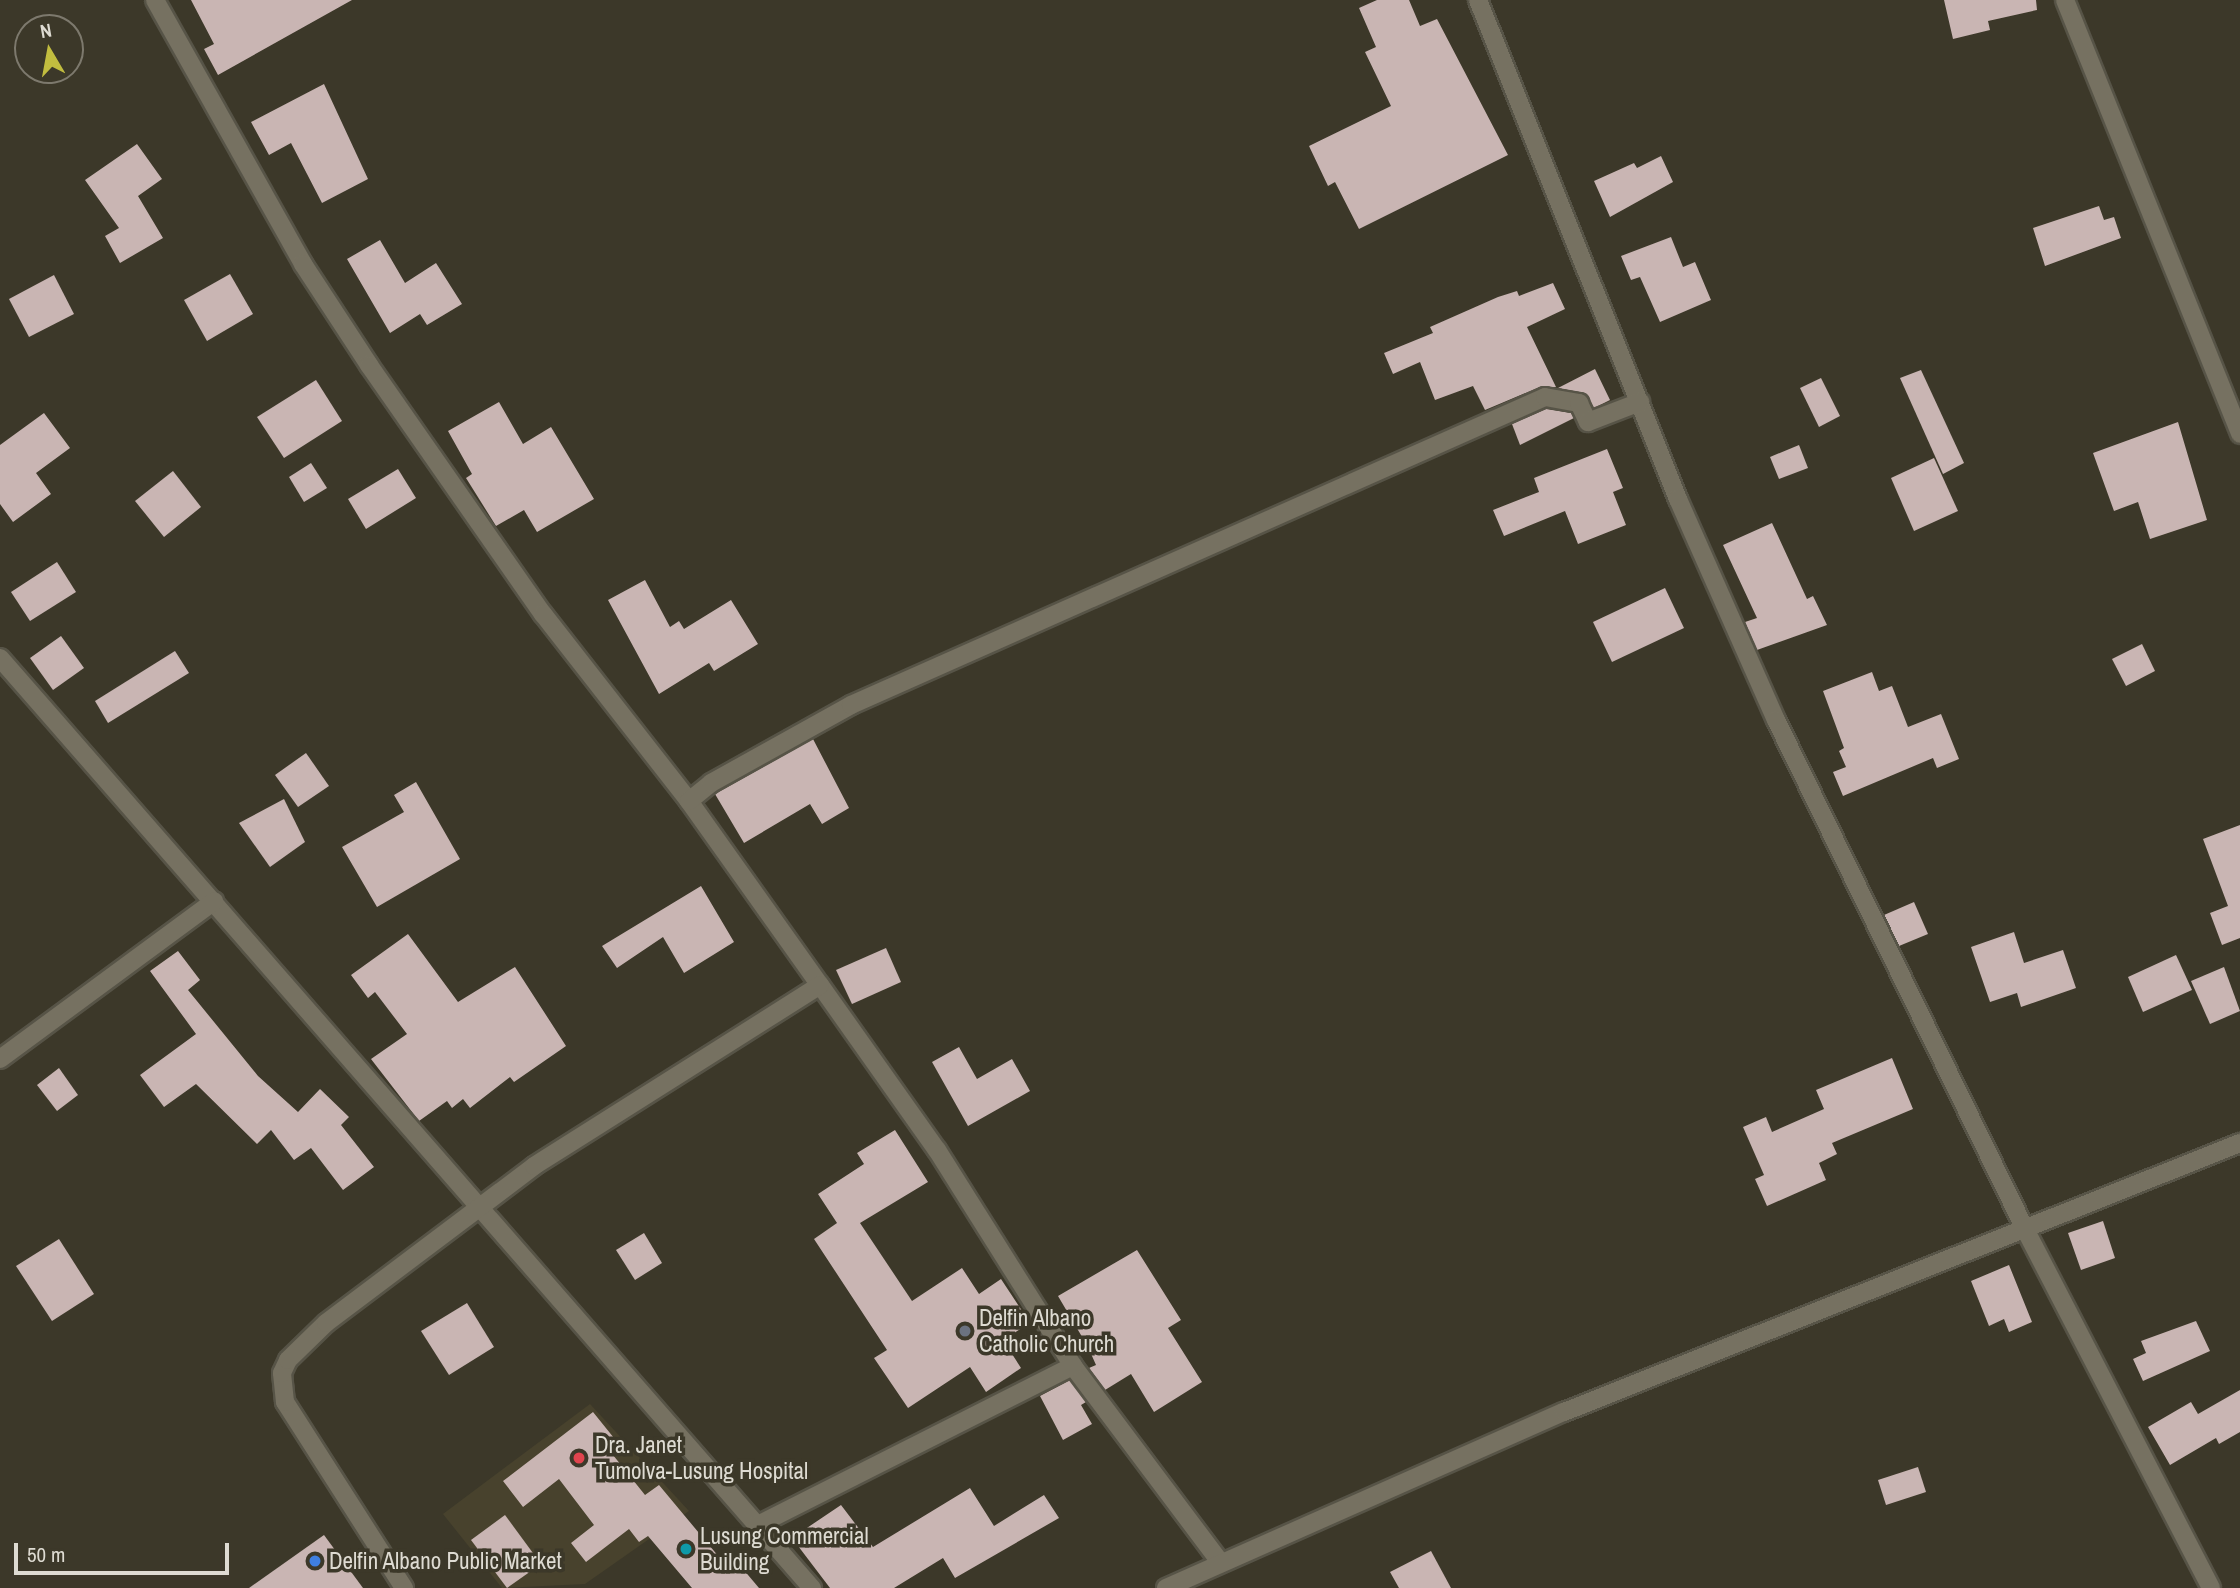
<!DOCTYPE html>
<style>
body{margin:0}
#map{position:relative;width:2240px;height:1588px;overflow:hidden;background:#3c3829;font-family:"Archivo Narrow",sans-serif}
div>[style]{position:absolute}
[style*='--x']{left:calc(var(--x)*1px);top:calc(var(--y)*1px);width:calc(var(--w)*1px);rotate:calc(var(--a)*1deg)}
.built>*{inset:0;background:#48422d}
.building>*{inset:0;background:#c9b5b3}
.roads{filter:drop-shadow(2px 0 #575447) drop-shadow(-2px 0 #575447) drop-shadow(0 2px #575447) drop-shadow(0 -2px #575447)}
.minor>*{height:18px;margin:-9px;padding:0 9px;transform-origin:9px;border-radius:9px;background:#767161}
.dots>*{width:19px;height:19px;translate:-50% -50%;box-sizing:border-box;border:4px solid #3c3829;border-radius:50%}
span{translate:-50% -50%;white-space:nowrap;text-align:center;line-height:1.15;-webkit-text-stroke:7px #3c3829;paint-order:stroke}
.poi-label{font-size:23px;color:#dedbd2}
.left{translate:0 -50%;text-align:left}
.north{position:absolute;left:14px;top:14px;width:70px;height:70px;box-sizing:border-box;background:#3c3829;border:2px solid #7d796d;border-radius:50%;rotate:350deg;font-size:19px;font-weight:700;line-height:28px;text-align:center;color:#dedbd2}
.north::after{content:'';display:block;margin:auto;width:24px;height:32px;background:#c2bd3f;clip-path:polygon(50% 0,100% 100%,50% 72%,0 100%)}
.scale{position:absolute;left:14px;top:1543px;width:215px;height:32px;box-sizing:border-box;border:4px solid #dedbd2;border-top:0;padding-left:9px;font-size:21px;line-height:24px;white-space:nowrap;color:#dedbd2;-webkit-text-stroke:5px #3c3829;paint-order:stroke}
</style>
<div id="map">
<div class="built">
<div style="clip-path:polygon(590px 1404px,689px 1511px,585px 1584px,502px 1588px,443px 1514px)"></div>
</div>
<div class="building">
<div style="clip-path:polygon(191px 0,352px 0,218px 75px,204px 49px,214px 44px)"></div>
<div style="clip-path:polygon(1377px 0,1409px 0,1420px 26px,1437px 19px,1508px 155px,1359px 229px,1335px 182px,1328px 186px,1309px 146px,1391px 106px,1365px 52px,1376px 47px,1359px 8px)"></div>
<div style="clip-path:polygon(1944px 0,2036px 0,2037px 10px,1988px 21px,1990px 30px,1953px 39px)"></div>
<div style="clip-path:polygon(324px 84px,368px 179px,322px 203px,291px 143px,269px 155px,251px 122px)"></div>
<div style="clip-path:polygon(137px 144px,162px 179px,138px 196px,163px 238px,120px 263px,105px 236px,119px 228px,85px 180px)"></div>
<div style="clip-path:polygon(1661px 156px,1673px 182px,1610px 217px,1594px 181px,1634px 163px,1637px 168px)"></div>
<div style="clip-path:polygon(2099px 206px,2104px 220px,2114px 217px,2121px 238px,2045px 266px,2033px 228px)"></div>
<div style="clip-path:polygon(1671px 237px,1683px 267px,1695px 262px,1711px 300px,1660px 322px,1640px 277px,1631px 280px,1621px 256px)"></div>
<div style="clip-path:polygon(380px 240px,405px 283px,436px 263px,462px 304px,427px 325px,420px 314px,390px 333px,347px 259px)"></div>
<div style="clip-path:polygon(230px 274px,253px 314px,207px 341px,184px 300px)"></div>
<div style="clip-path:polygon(54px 275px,74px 314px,29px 337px,9px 299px)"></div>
<div style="clip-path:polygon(1553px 283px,1565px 309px,1527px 327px,1556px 387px,1540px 387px,1485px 410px,1473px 386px,1435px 400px,1420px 362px,1393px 374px,1384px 353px,1433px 333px,1430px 327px,1498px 297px,1517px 291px,1519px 296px)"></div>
<div style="clip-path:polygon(1595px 369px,1610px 400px,1594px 408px,1585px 394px,1558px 388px)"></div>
<div style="clip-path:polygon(1921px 370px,1964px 463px,1943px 474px,1900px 378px)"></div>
<div style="clip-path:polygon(1821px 378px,1840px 416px,1819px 427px,1800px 388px)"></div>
<div style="clip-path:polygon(316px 380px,342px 421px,284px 458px,257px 417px)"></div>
<div style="clip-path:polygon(499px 402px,523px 444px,551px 427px,594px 499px,537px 532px,524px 510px,496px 526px,466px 478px,472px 474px,448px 431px)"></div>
<div style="clip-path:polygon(1546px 409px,1571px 413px,1574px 418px,1520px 445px,1512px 424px)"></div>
<div style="clip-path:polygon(44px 413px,70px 448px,36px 473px,51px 494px,13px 522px,0 504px,0 445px)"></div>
<div style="clip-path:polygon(2178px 422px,2207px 520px,2150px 539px,2138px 502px,2114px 511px,2093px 453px)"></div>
<div style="clip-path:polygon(1799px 445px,1808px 468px,1779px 479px,1770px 457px)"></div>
<div style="clip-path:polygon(1607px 449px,1623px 488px,1613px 492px,1626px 525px,1578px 544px,1565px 511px,1504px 536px,1493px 510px,1539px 492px,1534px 478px)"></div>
<div style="clip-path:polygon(1934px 458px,1958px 511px,1914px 531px,1891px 478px)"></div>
<div style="clip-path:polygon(311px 463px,327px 488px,304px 502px,289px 477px)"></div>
<div style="clip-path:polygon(398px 469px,416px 498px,366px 529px,348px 499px)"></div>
<div style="clip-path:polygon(173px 471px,201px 507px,164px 537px,135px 501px)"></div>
<div style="clip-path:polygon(1772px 523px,1807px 599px,1813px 596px,1827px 625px,1757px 650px,1745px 622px,1757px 618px,1723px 545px)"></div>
<div style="clip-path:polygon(57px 562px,76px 592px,30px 621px,11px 592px)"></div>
<div style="clip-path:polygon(645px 580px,670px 627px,679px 621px,684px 629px,731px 600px,758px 644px,714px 671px,709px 663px,659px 694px,608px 600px)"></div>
<div style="clip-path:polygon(1665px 588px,1684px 628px,1612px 662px,1593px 622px)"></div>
<div style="clip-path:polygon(61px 636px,84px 668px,53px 690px,30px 658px)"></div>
<div style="clip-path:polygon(2142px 644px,2155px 671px,2126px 686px,2112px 659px)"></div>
<div style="clip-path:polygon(175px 651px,189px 673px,108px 723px,95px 701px)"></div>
<div style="clip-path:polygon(1872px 672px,1879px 691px,1892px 686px,1908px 727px,1941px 714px,1959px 759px,1937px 768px,1933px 758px,1843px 796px,1833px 772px,1846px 767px,1839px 751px,1844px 748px,1823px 691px)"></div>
<div style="clip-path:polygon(813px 739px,849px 808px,822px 824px,810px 804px,744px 843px,715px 794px)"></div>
<div style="clip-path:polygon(306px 753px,329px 786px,298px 807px,275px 775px)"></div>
<div style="clip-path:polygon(416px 782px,460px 859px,377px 907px,342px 847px,404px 812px,394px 795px)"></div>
<div style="clip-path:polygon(284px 799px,305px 842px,270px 867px,239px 823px)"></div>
<div style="clip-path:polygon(2240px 825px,2240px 938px,2222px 945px,2210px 913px,2228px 906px,2203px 839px)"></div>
<div style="clip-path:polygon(701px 886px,734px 942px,684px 973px,663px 937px,617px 968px,602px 946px)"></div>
<div style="clip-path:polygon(1914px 902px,1928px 934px,1899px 946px,1884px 915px)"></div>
<div style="clip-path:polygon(2014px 932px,2024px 963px,2063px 950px,2076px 988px,2021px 1007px,2017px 993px,1990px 1002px,1971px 947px)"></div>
<div style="clip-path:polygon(408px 934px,458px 1002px,515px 967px,566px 1046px,514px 1082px,510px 1077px,470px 1108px,463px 1099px,452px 1108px,447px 1101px,419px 1121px,371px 1059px,407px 1034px,375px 992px,368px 998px,351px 975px)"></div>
<div style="clip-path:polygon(886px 948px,901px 982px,852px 1004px,836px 970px)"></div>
<div style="clip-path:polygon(178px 951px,200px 980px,188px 990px,258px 1076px,298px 1112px,320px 1089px,349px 1117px,341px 1125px,374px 1167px,343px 1190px,311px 1148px,294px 1160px,271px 1130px,257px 1144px,196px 1084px,164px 1107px,140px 1075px,196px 1034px,150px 971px)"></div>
<div style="clip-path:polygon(2176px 955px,2192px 990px,2143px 1012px,2128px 977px)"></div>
<div style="clip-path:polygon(2224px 967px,2240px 1011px,2210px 1024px,2191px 981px)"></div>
<div style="clip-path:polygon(959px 1047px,977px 1079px,1012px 1059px,1030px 1091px,968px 1126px,932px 1062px)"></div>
<div style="clip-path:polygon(1892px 1058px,1913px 1109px,1832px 1143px,1837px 1154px,1819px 1163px,1826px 1180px,1767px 1206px,1755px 1179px,1764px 1175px,1743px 1127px,1766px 1117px,1772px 1132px,1824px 1109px,1816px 1090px)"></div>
<div style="clip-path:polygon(59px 1068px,78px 1095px,57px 1111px,37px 1085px)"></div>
<div style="clip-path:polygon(895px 1130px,928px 1182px,860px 1223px,912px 1301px,962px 1268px,979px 1294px,1001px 1279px,1030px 1323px,1003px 1340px,1021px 1368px,986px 1392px,970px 1367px,908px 1408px,874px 1358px,887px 1350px,814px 1239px,837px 1223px,818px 1194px,864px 1164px,857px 1153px)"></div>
<div style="clip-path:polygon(2103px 1221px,2115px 1258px,2081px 1270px,2068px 1233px)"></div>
<div style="clip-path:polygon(644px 1233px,662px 1263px,635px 1280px,616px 1250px)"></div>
<div style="clip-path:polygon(59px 1239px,94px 1294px,52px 1321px,16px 1266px)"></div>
<div style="clip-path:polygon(1137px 1250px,1181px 1320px,1168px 1328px,1202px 1382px,1154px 1412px,1131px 1374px,1105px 1390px,1089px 1368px,1096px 1365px,1088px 1347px,1058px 1296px)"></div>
<div style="clip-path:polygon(2009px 1265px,2032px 1322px,2009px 1332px,2004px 1319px,1989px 1326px,1971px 1281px)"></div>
<div style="clip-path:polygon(467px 1303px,494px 1347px,449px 1375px,421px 1331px)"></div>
<div style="clip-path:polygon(2196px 1321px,2210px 1351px,2143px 1381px,2133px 1359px,2146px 1353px,2141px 1341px)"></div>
<div style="clip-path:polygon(1070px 1380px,1086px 1402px,1081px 1405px,1092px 1424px,1063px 1440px,1040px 1396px)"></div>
<div style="clip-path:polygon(2240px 1390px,2240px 1432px,2219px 1444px,2216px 1438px,2170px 1465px,2148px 1427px,2191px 1402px,2198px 1414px)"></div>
<div style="clip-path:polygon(593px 1412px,618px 1443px,609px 1450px,645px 1495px,659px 1485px,724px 1563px,732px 1556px,759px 1588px,692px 1588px,648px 1536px,639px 1542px,629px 1529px,586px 1562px,571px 1543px,594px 1525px,559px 1479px,523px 1507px,503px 1481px)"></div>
<div style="clip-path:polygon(1918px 1467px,1926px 1492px,1886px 1505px,1878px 1480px)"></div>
<div style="clip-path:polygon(970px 1488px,994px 1526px,1044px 1495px,1059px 1518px,955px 1578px,943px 1558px,894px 1588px,830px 1588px,792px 1538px,841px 1505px,873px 1547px)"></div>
<div style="clip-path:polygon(505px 1515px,541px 1564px,507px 1588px,471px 1540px)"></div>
<div style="clip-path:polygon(324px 1535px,363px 1588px,249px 1588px)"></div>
<div style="clip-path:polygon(1431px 1551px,1451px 1588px,1399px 1588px,1390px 1572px)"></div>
</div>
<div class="roads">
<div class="minor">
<div style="--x:155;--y:0;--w:303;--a:60.7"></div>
<div style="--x:303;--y:264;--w:121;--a:56.8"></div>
<div style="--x:369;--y:365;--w:304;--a:55.1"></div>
<div style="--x:543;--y:614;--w:237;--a:52"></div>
<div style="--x:689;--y:801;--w:226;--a:54.6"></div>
<div style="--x:820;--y:985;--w:202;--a:54.7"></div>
<div style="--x:937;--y:1150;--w:255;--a:57.8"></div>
<div style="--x:1073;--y:1366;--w:246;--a:53.1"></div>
<div style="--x:1478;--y:0;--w:538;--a:68.16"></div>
<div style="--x:1678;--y:499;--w:242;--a:66.1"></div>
<div style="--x:1776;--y:720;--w:569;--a:63.93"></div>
<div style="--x:2026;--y:1231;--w:402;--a:62.6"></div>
<div style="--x:2065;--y:0;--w:468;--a:68"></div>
<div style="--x:0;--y:658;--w:1235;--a:48.88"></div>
<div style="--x:689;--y:801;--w:28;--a:-39"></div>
<div style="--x:711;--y:783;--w:160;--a:-29.1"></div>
<div style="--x:851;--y:705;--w:759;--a:-23.93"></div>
<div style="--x:1545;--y:397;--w:35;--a:10"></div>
<div style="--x:1579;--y:403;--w:21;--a:65"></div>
<div style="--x:1588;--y:422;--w:56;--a:-21"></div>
<div style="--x:0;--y:1059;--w:266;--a:-36.4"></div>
<div style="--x:758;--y:1525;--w:353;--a:-26.8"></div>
<div style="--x:404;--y:1588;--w:221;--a:-122.6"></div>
<div style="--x:285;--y:1402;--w:29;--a:-96"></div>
<div style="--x:282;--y:1373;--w:14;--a:-65"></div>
<div style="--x:288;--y:1360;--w:53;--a:-44.2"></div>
<div style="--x:326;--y:1323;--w:261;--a:-37"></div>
<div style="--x:534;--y:1166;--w:338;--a:-32.3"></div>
<div style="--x:1166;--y:1588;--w:435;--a:-23.9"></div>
<div style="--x:1564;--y:1412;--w:728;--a:-21.7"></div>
</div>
</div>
<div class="dots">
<div style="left:965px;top:1331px;background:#6b7280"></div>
<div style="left:579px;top:1458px;background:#e0444e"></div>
<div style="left:686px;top:1549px;background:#0f9aa8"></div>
<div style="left:315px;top:1561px;background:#3f7fe0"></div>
</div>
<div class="poi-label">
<span class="left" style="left:979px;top:1331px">Delfin Albano<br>Catholic Church</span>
<span class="left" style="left:595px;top:1458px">Dra. Janet<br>Tumolva-Lusung Hospital</span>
<span class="left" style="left:700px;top:1549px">Lusung Commercial<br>Building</span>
<span class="left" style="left:329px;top:1561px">Delfin Albano Public Market</span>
</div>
<div class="north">N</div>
<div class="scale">50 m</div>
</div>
